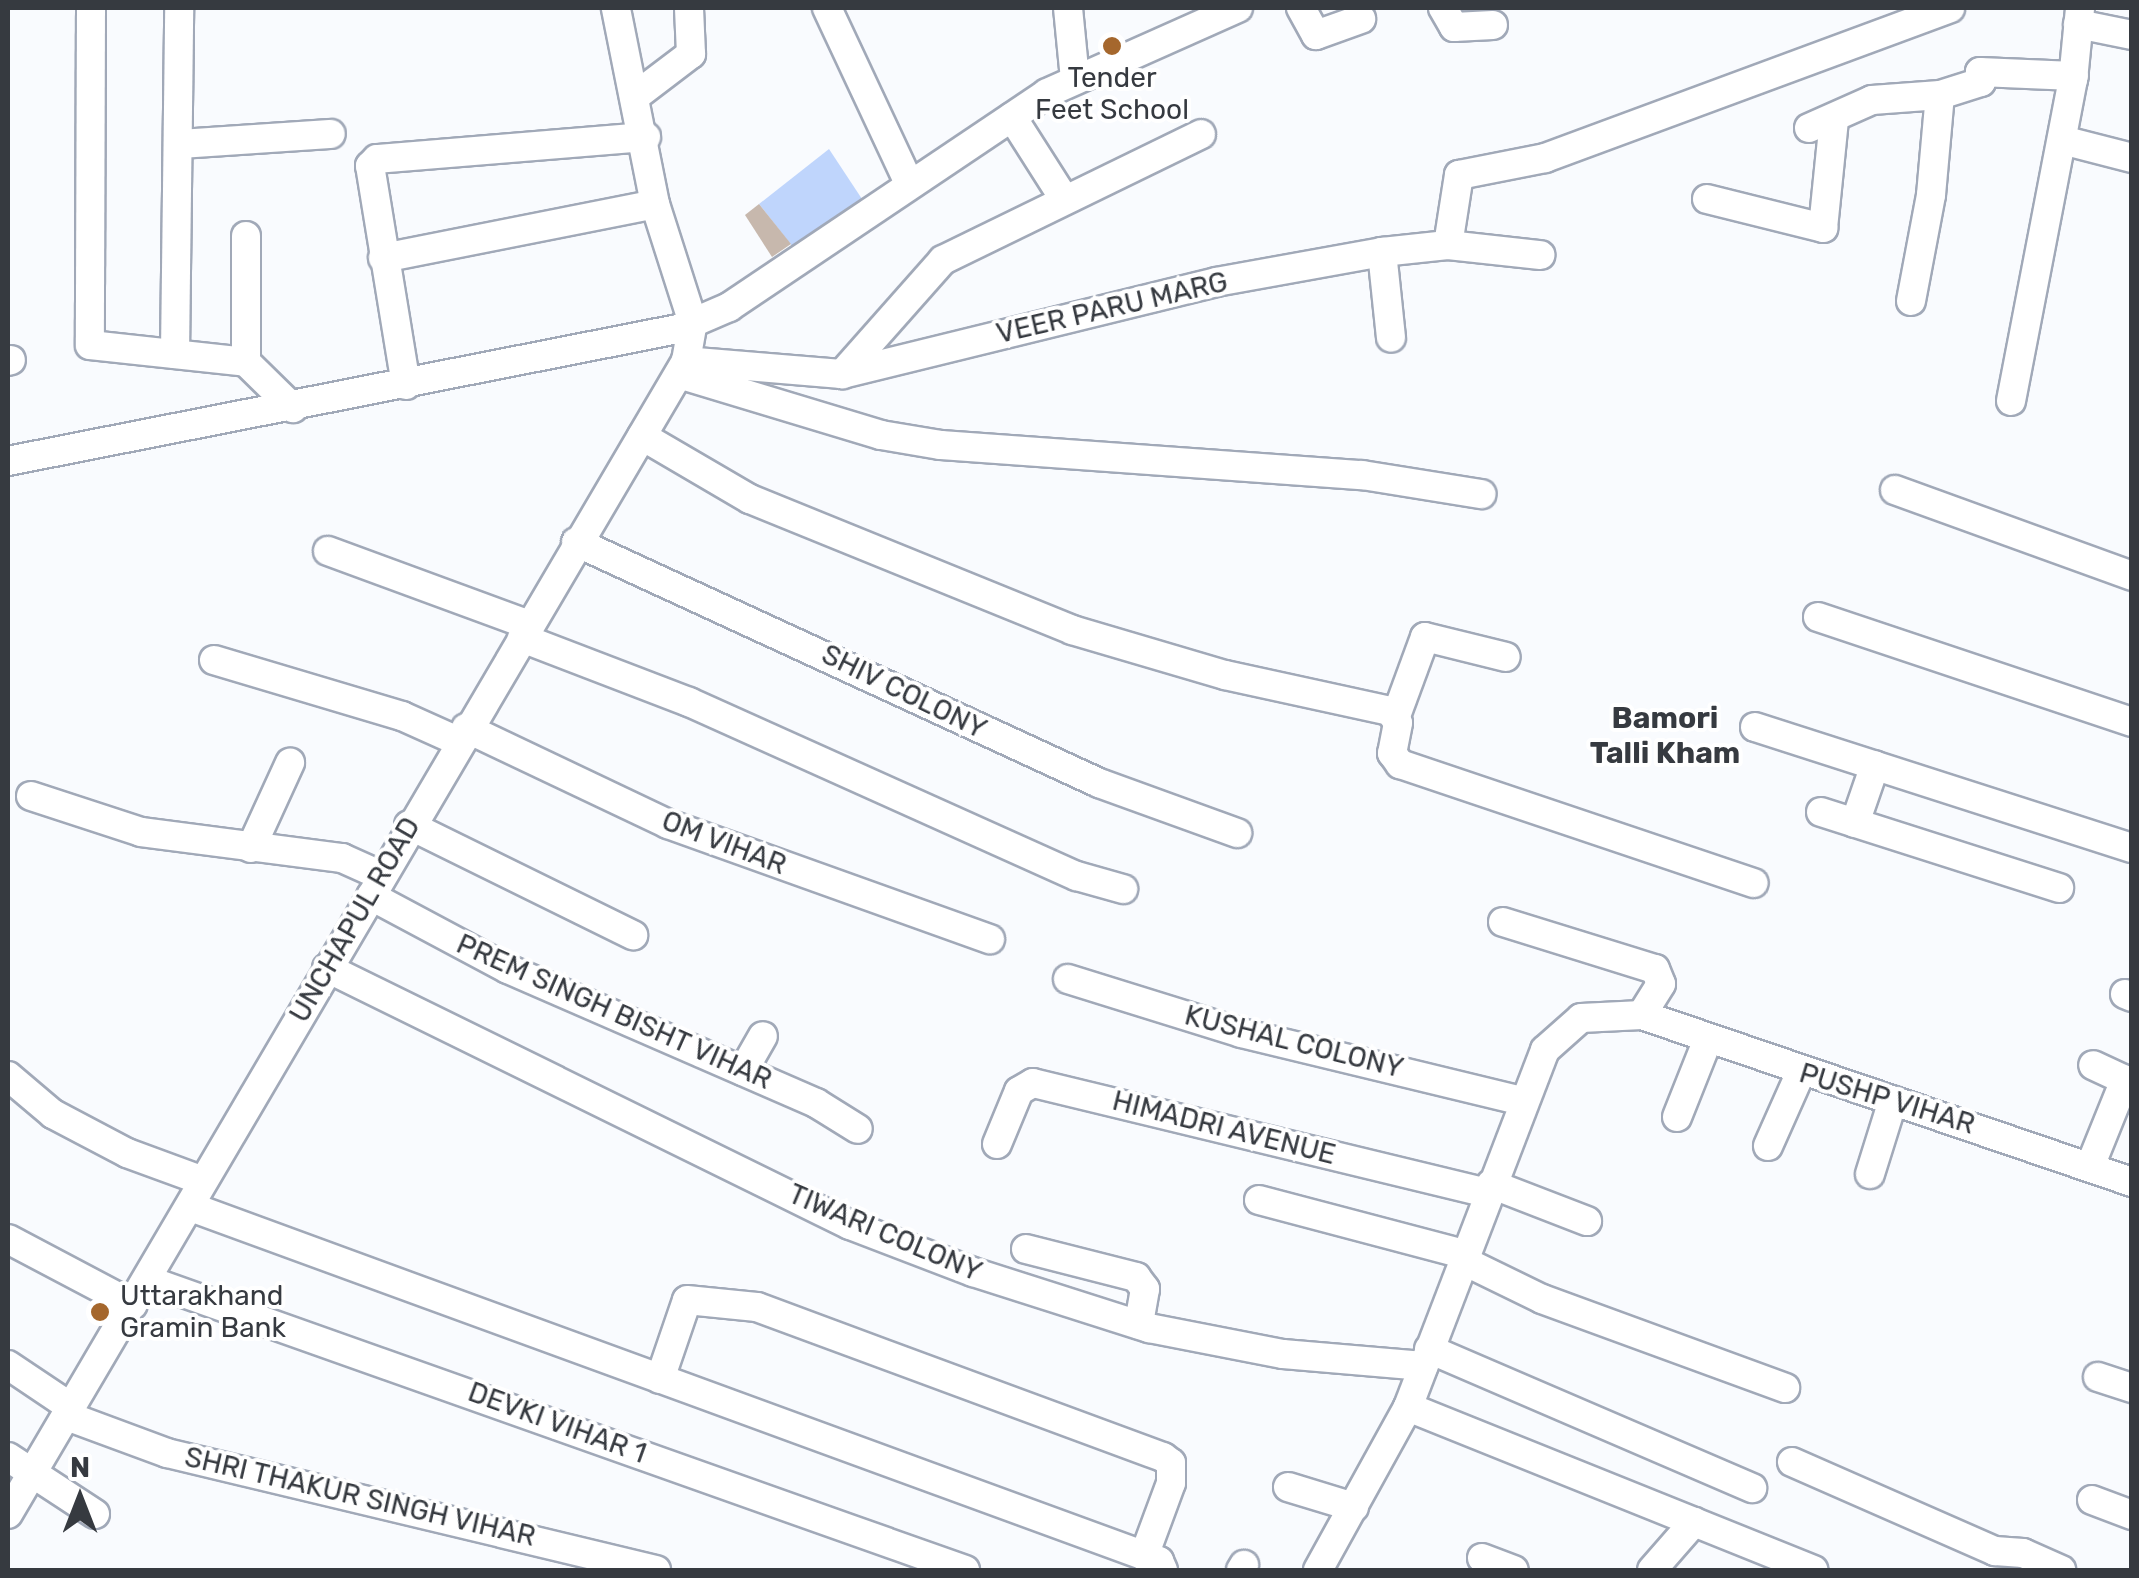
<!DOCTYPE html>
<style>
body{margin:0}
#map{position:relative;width:2139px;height:1578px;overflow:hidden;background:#f9fbfe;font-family:Rubik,sans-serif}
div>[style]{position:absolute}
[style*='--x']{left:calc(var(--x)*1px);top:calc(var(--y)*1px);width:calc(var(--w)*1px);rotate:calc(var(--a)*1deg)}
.green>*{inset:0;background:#bfd5fc}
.building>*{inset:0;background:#c7b8ad}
.roads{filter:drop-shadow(2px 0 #a1a9b8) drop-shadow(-2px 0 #a1a9b8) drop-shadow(0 2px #a1a9b8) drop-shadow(0 -2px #a1a9b8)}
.minor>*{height:28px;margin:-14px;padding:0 14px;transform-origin:14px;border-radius:14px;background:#fff}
.dots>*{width:28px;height:28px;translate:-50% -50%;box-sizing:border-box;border:5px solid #fff;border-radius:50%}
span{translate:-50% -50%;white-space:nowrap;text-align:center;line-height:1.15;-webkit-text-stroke:8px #fff;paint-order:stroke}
.poi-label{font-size:28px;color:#363a40}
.left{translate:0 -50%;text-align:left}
.street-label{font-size:28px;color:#363a40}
.neighbourhood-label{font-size:30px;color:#363a40;font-weight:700}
.frame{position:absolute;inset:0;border:10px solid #363a40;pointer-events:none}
.north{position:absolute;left:30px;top:1448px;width:100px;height:100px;-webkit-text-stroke:8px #fff;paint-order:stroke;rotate:0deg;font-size:28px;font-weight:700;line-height:40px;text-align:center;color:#363a40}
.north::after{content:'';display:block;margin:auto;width:35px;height:45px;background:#363a40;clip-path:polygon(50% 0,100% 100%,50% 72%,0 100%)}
</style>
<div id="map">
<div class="green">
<div style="clip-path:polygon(829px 149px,862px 199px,792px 246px,759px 204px)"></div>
</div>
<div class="building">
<div style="clip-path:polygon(759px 204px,791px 244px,772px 257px,745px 215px)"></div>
</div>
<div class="roads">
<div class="minor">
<div style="--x:91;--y:8;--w:337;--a:90.2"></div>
<div style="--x:90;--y:345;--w:157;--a:6.2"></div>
<div style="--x:246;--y:362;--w:66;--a:44.4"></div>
<div style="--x:827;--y:8;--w:193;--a:64.9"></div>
<div style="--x:1068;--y:8;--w:72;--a:84.4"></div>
<div style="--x:1301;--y:8;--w:31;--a:61"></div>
<div style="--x:1316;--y:35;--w:48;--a:-19.6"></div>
<div style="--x:1443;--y:8;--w:22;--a:60"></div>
<div style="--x:1454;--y:27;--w:39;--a:-3"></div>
<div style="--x:2078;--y:24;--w:55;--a:11.5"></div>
<div style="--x:637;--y:95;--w:68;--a:-37.2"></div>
<div style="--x:691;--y:54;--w:46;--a:-92.5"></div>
<div style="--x:1012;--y:117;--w:95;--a:57.5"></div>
<div style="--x:1809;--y:128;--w:69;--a:-24"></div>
<div style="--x:1872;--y:100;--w:68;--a:-4.2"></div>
<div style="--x:1940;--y:95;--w:43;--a:-17.6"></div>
<div style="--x:1981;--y:82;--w:10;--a:-96"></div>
<div style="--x:1980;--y:72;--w:94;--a:2.4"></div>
<div style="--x:2062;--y:140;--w:72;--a:14.4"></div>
<div style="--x:179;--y:144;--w:152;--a:-3.8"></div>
<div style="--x:1707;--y:199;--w:120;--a:14"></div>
<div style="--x:1823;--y:228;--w:109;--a:-84.2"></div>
<div style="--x:1448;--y:245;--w:71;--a:-81.1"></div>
<div style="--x:1459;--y:175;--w:88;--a:-11.2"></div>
<div style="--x:1545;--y:158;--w:432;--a:-20.3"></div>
<div style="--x:1382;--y:252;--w:86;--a:84"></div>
<div style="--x:383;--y:258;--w:277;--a:-11.2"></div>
<div style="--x:1911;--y:301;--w:108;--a:-79.3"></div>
<div style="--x:1931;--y:195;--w:100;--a:-84.9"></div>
<div style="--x:175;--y:354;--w:346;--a:-89.3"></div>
<div style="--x:8;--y:361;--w:3;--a:-18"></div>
<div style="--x:686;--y:361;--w:157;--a:4.8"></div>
<div style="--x:842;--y:374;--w:385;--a:-13.8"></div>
<div style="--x:1216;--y:282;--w:169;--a:-10.2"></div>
<div style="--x:1382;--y:252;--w:66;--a:-6.1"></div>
<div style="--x:1448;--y:245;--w:93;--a:6.2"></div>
<div style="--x:246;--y:362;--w:126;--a:-90"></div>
<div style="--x:679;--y:374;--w:211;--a:16.8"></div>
<div style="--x:881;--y:435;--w:61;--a:9.5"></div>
<div style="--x:941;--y:445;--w:422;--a:4.1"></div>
<div style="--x:1362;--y:475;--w:121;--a:9.1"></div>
<div style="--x:842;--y:374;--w:152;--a:-48.5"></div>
<div style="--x:943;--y:260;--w:287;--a:-26"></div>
<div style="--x:406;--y:385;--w:222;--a:-99.3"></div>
<div style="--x:370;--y:166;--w:10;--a:-45"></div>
<div style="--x:377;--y:159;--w:270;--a:-4.7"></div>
<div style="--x:2011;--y:401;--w:327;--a:-79.1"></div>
<div style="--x:2073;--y:80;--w:72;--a:-84.4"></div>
<div style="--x:642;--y:436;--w:125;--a:30.3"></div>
<div style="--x:750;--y:499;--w:348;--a:22.1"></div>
<div style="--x:1072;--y:630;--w:159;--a:16.4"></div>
<div style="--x:1225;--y:675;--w:169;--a:12.3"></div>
<div style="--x:1390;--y:711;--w:14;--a:56"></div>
<div style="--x:1398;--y:723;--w:31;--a:101"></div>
<div style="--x:1392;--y:753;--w:14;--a:54"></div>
<div style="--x:1400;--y:764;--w:373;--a:18.6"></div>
<div style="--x:8;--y:461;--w:683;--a:-11.15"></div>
<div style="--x:678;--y:329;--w:56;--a:-23.3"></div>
<div style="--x:729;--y:307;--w:383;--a:-33.9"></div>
<div style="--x:1047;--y:93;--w:209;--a:-24"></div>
<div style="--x:1895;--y:490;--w:252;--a:19.9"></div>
<div style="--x:576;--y:542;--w:576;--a:24.74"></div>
<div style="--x:1099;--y:783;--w:147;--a:19.9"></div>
<div style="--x:328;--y:551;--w:214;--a:20.2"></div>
<div style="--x:1818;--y:617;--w:331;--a:18.5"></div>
<div style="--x:522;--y:638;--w:179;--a:21"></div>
<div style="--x:689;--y:702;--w:425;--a:24.2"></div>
<div style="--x:1077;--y:876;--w:48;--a:15.8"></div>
<div style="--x:214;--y:660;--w:196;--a:16.6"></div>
<div style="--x:402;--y:716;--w:61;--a:24.1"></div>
<div style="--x:1396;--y:716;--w:84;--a:-69.8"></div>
<div style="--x:1425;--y:637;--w:83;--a:13.9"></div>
<div style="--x:1755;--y:727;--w:396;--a:17.8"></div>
<div style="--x:466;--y:728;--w:224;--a:25.4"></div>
<div style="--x:668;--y:824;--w:342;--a:19.7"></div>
<div style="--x:31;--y:796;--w:116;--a:18.1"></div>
<div style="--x:141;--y:832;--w:203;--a:7.4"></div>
<div style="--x:342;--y:858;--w:44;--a:24.2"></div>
<div style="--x:1821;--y:812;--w:250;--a:17.7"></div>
<div style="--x:1855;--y:823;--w:61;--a:-71"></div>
<div style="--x:409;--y:825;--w:250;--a:26.2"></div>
<div style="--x:251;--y:848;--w:94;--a:-65.4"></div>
<div style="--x:371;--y:896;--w:155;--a:28.1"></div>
<div style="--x:508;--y:969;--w:336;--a:23.5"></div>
<div style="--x:816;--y:1103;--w:49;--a:31.8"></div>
<div style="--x:1503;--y:922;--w:159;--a:17.2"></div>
<div style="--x:1655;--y:969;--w:16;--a:68"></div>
<div style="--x:1661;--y:984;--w:36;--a:122"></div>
<div style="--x:327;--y:968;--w:583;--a:26.17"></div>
<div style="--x:850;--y:1225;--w:132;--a:20.9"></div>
<div style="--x:973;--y:1272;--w:185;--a:17.7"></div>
<div style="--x:1149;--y:1328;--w:136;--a:11"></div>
<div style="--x:1283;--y:1354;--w:141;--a:4.9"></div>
<div style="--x:1068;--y:979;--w:181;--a:17.3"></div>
<div style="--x:1241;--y:1033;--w:289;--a:13.6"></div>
<div style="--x:2125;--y:994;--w:8;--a:23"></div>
<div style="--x:743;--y:1071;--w:40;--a:-60.3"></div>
<div style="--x:8;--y:1076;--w:59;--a:40.2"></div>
<div style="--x:53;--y:1114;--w:84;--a:27.8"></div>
<div style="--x:127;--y:1153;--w:81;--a:20.2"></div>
<div style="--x:1677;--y:1117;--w:84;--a:-68.3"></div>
<div style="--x:997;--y:1144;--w:57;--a:-67.5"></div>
<div style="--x:1019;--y:1091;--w:16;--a:-30"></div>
<div style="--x:1033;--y:1083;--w:468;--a:13.6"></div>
<div style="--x:1768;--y:1146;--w:81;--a:-66"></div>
<div style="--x:2091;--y:1164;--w:91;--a:-68"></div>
<div style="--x:2125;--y:1080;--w:35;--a:-155"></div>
<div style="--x:1870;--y:1174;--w:77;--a:-72.7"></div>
<div style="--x:1491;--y:1184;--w:103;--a:21.1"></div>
<div style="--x:1259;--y:1200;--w:212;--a:14.8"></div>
<div style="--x:191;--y:1207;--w:1031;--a:20.09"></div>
<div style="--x:1159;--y:1561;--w:10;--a:66"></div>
<div style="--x:8;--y:1239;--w:141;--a:27.8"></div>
<div style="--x:1026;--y:1249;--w:114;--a:14.3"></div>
<div style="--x:1136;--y:1277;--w:15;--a:53"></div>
<div style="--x:1145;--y:1289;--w:36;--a:100"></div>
<div style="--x:1462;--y:1260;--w:89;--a:26"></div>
<div style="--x:1542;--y:1299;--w:259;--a:20.1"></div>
<div style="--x:147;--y:1280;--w:868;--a:19.52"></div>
<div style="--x:1429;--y:1349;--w:352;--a:23.3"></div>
<div style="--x:8;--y:1365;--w:77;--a:33.9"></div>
<div style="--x:2098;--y:1377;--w:36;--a:18"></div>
<div style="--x:660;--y:1379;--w:83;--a:-71.1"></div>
<div style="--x:687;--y:1300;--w:70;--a:5.7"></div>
<div style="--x:757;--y:1307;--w:433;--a:20.3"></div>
<div style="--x:1163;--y:1457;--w:10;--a:37"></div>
<div style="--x:1171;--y:1463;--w:20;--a:90"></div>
<div style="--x:1171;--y:1483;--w:78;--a:110.3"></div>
<div style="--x:1408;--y:1407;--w:437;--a:21.9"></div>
<div style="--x:67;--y:1416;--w:107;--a:20.3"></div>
<div style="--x:167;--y:1453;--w:503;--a:13.46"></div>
<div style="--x:8;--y:1457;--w:104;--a:33.2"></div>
<div style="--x:1792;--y:1462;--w:222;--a:23.7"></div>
<div style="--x:1995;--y:1551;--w:28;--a:4"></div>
<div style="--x:2023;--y:1553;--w:42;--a:24.1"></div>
<div style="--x:1288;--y:1487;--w:69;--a:16.9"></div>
<div style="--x:2092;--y:1500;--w:43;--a:20.6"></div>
<div style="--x:8;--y:1514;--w:1338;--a:-59.54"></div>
<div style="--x:686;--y:361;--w:39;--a:-80"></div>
<div style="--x:693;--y:323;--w:125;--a:-107.7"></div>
<div style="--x:655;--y:204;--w:200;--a:-101.3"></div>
<div style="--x:1482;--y:1558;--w:34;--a:21"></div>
<div style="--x:1241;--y:1570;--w:6;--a:-59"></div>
<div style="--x:1318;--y:1570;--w:186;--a:-61.1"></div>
<div style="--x:1408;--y:1407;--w:382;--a:-69"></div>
<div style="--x:1545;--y:1050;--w:48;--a:-41.6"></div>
<div style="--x:1581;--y:1018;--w:61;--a:-2.8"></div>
<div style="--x:1642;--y:1015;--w:518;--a:18.82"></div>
<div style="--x:1652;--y:1570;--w:64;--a:-48.8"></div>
</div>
</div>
<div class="dots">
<div style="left:1112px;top:46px;background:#a5672d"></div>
<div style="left:100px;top:1312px;background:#a5672d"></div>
</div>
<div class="poi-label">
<span style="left:1112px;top:94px">Tender<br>Feet School</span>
<span class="left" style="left:120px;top:1312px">Uttarakhand<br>Gramin Bank</span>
</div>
<div class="street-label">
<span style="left:1112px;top:308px;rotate:-13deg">VEER PARU MARG</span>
<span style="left:904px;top:692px;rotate:26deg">SHIV COLONY</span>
<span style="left:724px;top:843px;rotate:21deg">OM VIHAR</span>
<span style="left:355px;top:920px;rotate:-60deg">UNCHAPUL ROAD</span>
<span style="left:614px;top:1012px;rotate:24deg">PREM SINGH BISHT VIHAR</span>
<span style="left:1294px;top:1042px;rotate:14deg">KUSHAL COLONY</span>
<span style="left:1887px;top:1099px;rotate:17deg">PUSHP VIHAR</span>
<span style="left:1224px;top:1128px;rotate:14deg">HIMADRI AVENUE</span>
<span style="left:885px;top:1233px;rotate:23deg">TIWARI COLONY</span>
<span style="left:557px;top:1423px;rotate:20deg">DEVKI VIHAR 1</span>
<span style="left:360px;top:1497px;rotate:13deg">SHRI THAKUR SINGH VIHAR</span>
</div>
<div class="neighbourhood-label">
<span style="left:1665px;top:735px">Bamori<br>Talli Kham</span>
</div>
<div class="frame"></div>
<div class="north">N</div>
</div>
